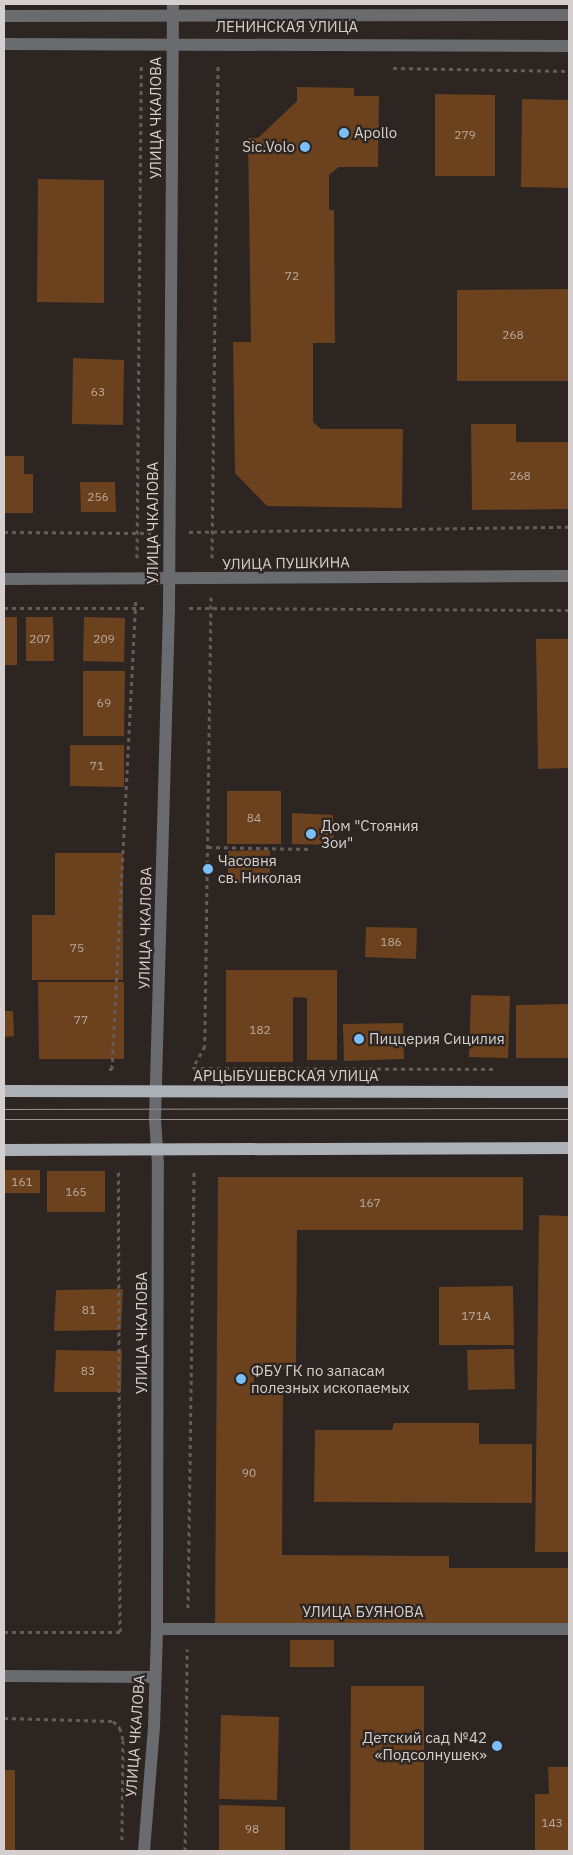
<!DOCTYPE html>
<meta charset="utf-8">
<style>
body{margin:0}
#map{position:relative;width:573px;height:1855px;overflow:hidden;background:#2c2522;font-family:"IBM Plex Sans",sans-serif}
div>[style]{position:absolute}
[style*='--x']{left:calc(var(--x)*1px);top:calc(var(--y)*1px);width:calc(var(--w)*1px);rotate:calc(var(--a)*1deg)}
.building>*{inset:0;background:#6c411d}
.path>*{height:3px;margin-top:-1.5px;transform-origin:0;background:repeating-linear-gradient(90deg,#635c5a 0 4px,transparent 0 8px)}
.minor>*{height:12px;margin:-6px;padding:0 6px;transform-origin:6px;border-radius:6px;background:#696b6e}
.major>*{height:12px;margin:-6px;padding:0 6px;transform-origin:6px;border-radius:6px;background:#abb1b6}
.tram>*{height:1px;margin:-0.5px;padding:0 0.5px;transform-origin:0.5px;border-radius:0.5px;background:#95908e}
.dots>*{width:14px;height:14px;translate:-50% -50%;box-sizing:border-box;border:2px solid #2c2522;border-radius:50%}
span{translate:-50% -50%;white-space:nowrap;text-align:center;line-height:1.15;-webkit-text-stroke:4.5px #2c2522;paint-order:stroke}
.number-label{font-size:12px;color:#bbaca2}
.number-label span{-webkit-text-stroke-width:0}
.street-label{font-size:15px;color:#d5d0cf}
.poi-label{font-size:15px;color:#d5d0cf}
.left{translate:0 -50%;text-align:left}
.right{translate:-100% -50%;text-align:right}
.frame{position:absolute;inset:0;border:5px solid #d5d0cf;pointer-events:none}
</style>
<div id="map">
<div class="building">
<div style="clip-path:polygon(297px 87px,354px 88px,354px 96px,379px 96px,378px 167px,339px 167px,329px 175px,329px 210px,334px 210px,335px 343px,313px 343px,313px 422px,321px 429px,403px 429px,402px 508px,267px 506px,235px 473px,233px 342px,251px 342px,248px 138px,258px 138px,297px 101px)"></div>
<div style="clip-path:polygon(435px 94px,495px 95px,495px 176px,435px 176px)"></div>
<div style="clip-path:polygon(522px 99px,569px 100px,569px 188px,521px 187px)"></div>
<div style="clip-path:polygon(38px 179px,104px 180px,104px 303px,37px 302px)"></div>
<div style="clip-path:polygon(569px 289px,569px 381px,457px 381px,457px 290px)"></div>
<div style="clip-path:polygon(73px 358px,124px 360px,123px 425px,72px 424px)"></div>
<div style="clip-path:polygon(471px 424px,516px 424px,516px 442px,569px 442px,569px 509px,472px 510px)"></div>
<div style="clip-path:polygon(4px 456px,24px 456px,24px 474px,33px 474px,33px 513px,4px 513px)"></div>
<div style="clip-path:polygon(80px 482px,115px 482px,116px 512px,81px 512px)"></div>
<div style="clip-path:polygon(4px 617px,17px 617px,17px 665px,4px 665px)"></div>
<div style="clip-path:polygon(26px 617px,53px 617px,54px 661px,26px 661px)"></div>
<div style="clip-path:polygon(84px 617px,125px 618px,124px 662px,83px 661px)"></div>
<div style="clip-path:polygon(536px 639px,569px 639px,569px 768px,538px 769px)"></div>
<div style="clip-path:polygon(83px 671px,125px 671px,124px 736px,83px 736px)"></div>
<div style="clip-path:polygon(70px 745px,124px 745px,124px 787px,70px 786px)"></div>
<div style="clip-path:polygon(227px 791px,281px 791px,281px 844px,227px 844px)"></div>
<div style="clip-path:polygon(292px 813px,333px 815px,334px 845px,292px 844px)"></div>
<div style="clip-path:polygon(270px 850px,270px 883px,228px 883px,228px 851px)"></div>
<div style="clip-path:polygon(55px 853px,123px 853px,123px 980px,32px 980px,32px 915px,55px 915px)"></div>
<div style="clip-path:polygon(366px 927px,417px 928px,416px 959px,365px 957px)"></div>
<div style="clip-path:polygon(226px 970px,337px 970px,337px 1060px,307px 1060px,307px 998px,293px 997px,293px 1062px,226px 1062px)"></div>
<div style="clip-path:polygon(38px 982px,124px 982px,124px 1059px,39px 1059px)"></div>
<div style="clip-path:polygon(471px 995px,510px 996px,508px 1058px,469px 1057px)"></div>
<div style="clip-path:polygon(569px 1004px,569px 1058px,516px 1058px,516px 1005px)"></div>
<div style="clip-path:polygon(4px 1011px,13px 1011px,14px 1036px,4px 1037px)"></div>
<div style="clip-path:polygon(403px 1023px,404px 1059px,344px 1061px,343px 1024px)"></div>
<div style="clip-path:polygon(4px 1170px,40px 1170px,40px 1193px,4px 1193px)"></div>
<div style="clip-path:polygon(47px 1171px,105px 1171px,105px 1212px,47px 1212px)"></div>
<div style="clip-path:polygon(218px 1177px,523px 1177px,523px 1230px,297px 1230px,296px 1369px,254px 1369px,254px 1391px,283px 1391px,282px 1555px,449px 1556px,449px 1568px,569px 1568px,569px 1625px,215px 1623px)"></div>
<div style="clip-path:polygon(539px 1215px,569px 1216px,569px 1552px,535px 1552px)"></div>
<div style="clip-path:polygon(513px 1286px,514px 1345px,439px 1345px,439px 1287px)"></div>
<div style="clip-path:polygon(123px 1289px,121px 1330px,54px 1331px,56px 1290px)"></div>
<div style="clip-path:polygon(514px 1349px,515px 1389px,468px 1390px,467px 1350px)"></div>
<div style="clip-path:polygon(56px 1350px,122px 1351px,121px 1392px,54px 1392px)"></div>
<div style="clip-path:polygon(394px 1423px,479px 1423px,479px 1444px,532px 1444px,532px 1503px,314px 1502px,315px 1430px,392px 1430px)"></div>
<div style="clip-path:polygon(290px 1640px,334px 1640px,334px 1667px,290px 1667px)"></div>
<div style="clip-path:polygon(351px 1686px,424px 1686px,424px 1851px,350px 1851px)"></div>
<div style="clip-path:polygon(221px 1715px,279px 1717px,277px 1800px,219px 1799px)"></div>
<div style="clip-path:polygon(548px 1767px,569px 1767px,569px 1851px,535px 1851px,535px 1794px,549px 1794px)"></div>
<div style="clip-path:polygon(4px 1770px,15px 1770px,15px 1851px,4px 1851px)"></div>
<div style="clip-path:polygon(219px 1805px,285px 1807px,285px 1851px,219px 1851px)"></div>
</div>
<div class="path">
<div style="--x:393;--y:68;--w:176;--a:1"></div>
<div style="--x:4;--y:532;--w:147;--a:0.4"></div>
<div style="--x:189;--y:532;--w:380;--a:-0.8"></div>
<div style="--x:137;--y:558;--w:494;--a:-89.5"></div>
<div style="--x:212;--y:558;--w:494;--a:-89.3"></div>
<div style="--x:211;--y:597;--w:449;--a:90.8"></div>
<div style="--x:205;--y:1046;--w:25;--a:119"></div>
<div style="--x:193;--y:1068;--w:300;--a:0.2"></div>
<div style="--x:4;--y:608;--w:144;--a:0"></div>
<div style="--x:189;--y:608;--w:380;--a:0.3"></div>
<div style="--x:208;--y:847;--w:103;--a:1.1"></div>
<div style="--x:109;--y:1069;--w:3;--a:0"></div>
<div style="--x:112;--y:1069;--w:471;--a:-87.1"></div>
<div style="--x:188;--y:1608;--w:439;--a:-89.2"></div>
<div style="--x:4;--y:1632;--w:116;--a:0"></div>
<div style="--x:120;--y:1632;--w:463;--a:-90.2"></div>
<div style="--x:4;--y:1718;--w:109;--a:1.6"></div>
<div style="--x:113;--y:1721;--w:10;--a:45"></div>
<div style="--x:120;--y:1728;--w:12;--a:76"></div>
<div style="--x:123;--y:1740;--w:100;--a:90.6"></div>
<div style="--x:185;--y:1851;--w:202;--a:-89.4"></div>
</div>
<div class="minor">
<div style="--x:4;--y:16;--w:565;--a:-0.1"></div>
<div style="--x:4;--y:44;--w:565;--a:0.2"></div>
<div style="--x:4;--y:579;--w:565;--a:-0.3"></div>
<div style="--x:157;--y:1629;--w:412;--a:0"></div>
<div style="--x:4;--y:1676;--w:151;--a:0.4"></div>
<div style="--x:144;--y:1851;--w:124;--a:-85.4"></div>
<div style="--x:154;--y:1727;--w:98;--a:-88.2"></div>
<div style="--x:157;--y:1629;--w:464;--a:-89.9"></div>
<div style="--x:158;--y:1165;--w:46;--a:-93.7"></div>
<div style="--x:155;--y:1119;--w:512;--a:-88.43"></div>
<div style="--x:169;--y:607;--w:603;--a:-89.62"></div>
</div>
<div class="major">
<div style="--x:4;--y:1091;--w:565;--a:0.1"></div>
<div style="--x:4;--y:1150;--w:565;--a:-0.2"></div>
</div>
<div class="tram">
<div style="--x:4;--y:1109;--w:565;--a:-0.1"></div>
<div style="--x:4;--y:1119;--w:565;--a:0"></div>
</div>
<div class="dots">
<div style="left:344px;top:133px;background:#7abff8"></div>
<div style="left:305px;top:147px;background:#7abff8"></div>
<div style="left:311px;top:834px;background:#7abff8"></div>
<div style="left:208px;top:869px;background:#7abff8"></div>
<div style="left:359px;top:1039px;background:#7abff8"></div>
<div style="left:241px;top:1379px;background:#7abff8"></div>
<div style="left:497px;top:1746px;background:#7abff8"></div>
</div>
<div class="number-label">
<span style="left:465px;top:135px">279</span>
<span style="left:292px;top:276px">72</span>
<span style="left:513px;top:335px">268</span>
<span style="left:98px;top:392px">63</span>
<span style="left:520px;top:476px">268</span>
<span style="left:98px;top:497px">256</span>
<span style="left:40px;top:639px">207</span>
<span style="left:104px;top:639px">209</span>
<span style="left:104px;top:703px">69</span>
<span style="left:97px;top:766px">71</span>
<span style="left:254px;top:818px">84</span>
<span style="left:391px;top:942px">186</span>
<span style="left:77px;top:948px">75</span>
<span style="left:81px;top:1020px">77</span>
<span style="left:260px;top:1030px">182</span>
<span style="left:22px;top:1182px">161</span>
<span style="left:76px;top:1192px">165</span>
<span style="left:370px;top:1203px">167</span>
<span style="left:89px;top:1310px">81</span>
<span style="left:476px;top:1316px">171А</span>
<span style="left:88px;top:1371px">83</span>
<span style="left:249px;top:1473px">90</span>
<span style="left:552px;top:1823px">143</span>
<span style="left:252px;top:1829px">98</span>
</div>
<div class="street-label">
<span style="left:287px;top:27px">ЛЕНИНСКАЯ УЛИЦА</span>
<span style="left:156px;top:118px;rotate:-90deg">УЛИЦА ЧКАЛОВА</span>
<span style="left:153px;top:523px;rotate:-90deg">УЛИЦА ЧКАЛОВА</span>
<span style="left:286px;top:563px;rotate:-1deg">УЛИЦА ПУШКИНА</span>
<span style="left:145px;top:928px;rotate:-89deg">УЛИЦА ЧКАЛОВА</span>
<span style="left:286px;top:1076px">АРЦЫБУШЕВСКАЯ УЛИЦА</span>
<span style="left:142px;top:1333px;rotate:-90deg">УЛИЦА ЧКАЛОВА</span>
<span style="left:363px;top:1612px">УЛИЦА БУЯНОВА</span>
<span style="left:135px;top:1736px;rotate:-86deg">УЛИЦА ЧКАЛОВА</span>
</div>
<div class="poi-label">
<span class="left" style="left:354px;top:133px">Apollo</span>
<span class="right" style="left:295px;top:147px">Sic.Volo</span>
<span class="left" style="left:321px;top:834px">Дом "Стояния<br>Зои"</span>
<span class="left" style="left:218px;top:869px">Часовня<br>св. Николая</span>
<span class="left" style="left:369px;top:1039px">Пиццерия Сицилия</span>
<span class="left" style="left:251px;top:1379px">ФБУ ГК по запасам<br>полезных ископаемых</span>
<span class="right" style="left:487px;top:1746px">Детский сад №42<br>«Подсолнушек»</span>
</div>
<div class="frame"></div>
</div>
